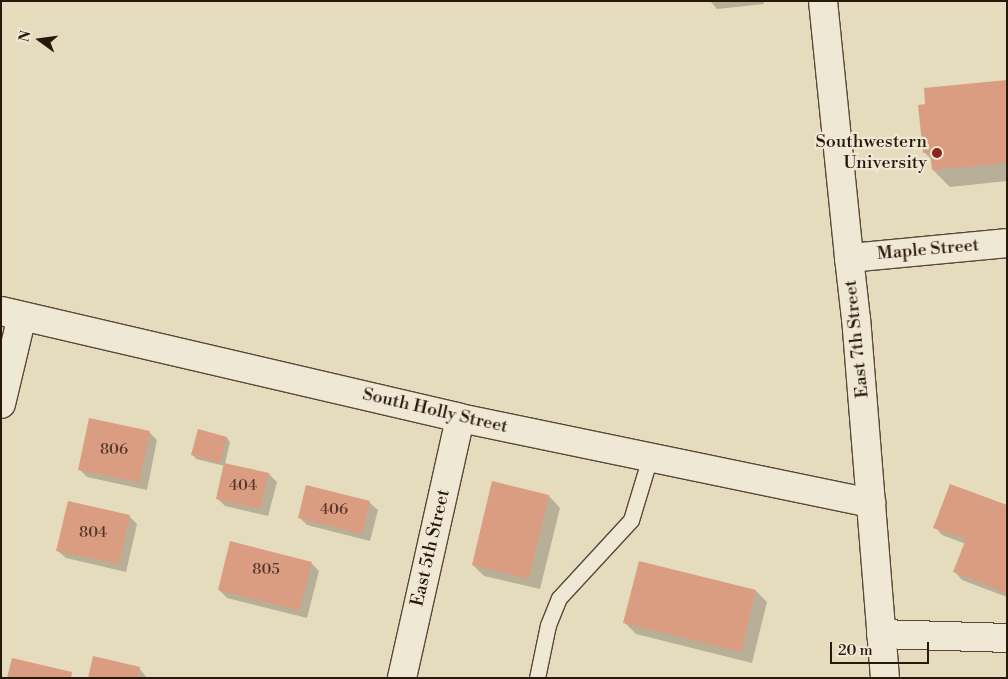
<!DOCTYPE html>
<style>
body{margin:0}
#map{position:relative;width:1008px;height:679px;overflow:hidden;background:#e5dbbd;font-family:"Libre Bodoni",serif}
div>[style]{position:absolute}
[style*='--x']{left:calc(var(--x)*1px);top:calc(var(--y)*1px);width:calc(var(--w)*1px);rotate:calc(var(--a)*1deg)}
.shadow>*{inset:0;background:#0003}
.building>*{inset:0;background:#db9d82}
.roads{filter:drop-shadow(1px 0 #584837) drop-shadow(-1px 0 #584837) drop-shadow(0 1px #584837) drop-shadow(0 -1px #584837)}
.lane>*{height:15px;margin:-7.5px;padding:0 7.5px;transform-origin:7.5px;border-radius:7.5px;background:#eee8d4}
.street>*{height:28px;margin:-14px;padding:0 14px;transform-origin:14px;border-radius:14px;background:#eee8d4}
.secondary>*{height:28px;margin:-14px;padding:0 14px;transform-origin:14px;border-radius:14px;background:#eee8d4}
.dots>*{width:14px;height:14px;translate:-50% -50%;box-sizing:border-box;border:2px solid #eee8d4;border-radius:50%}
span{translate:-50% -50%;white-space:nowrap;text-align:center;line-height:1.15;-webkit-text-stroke:4.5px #eee8d4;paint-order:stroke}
.number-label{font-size:15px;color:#563828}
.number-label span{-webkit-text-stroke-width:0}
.poi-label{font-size:18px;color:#29170a}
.right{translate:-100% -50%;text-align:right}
.street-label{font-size:18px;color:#29170a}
.frame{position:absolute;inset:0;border:2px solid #29170a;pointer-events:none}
.north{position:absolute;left:15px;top:15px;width:50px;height:50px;-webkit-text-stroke:4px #eee8d4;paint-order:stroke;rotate:284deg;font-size:14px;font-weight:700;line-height:20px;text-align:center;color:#29170a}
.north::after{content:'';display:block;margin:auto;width:18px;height:22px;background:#29170a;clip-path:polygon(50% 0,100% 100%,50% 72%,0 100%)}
.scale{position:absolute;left:830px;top:642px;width:99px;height:22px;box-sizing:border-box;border:2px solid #29170a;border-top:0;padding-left:6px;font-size:15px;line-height:18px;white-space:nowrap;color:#29170a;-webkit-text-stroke:4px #eee8d4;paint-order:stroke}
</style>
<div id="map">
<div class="shadow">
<div style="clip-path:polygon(710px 1px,763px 1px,764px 4px,717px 9px)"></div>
<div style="clip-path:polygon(1007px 81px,1007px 181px,950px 187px,933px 170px,932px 160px,924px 152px)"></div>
<div style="clip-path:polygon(199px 431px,227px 438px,230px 442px,225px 464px,269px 474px,277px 482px,268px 516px,225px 506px,217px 498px,225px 466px,196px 459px,193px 455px)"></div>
<div style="clip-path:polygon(149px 432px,157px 440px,147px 490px,87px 477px,79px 469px)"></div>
<div style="clip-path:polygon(307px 486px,370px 503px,378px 510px,370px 541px,307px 525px,299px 517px)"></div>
<div style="clip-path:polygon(549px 496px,560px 508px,540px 589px,484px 576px,473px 565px)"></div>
<div style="clip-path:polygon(1007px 506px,1007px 597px,962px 580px,955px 572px,966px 544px,942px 535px,935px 527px)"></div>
<div style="clip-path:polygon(129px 516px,137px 524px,126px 572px,66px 558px,58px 551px)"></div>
<div style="clip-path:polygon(311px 563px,319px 571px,307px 618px,227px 598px,219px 590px)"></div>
<div style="clip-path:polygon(756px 591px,767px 602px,752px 663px,636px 634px,625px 623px)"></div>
<div style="clip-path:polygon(139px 668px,147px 678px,90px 678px)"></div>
</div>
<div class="building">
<div style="clip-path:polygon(1007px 80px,1007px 163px,932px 170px,930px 152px,923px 153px,918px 105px,925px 104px,924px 88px)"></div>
<div style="clip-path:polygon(89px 418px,150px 431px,139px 482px,78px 470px)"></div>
<div style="clip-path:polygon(198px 429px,227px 437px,220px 463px,191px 455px)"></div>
<div style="clip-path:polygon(224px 463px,269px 473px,260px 509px,216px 499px)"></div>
<div style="clip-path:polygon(492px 481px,549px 495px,529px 579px,472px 565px)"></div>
<div style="clip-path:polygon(950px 484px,1007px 505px,1007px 593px,953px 572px,966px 539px,933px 528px)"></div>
<div style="clip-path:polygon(306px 485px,370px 501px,362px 534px,298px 518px)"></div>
<div style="clip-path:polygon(68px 501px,130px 515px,119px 564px,56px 551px)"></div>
<div style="clip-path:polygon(230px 541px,312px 562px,299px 611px,218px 590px)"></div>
<div style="clip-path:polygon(639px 561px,756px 590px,741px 652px,623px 623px)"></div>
<div style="clip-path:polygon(93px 656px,140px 667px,138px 678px,88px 678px)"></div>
<div style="clip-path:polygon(12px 658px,72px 672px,71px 678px,7px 678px)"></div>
</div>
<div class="roads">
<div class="lane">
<div style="--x:537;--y:678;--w:54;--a:-78.3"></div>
<div style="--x:548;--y:625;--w:29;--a:-68"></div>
<div style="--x:559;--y:598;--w:106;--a:-47.3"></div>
<div style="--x:631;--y:520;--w:66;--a:-73.2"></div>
</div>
<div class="street">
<div style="--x:823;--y:1;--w:258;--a:84.2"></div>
<div style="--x:1;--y:311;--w:471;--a:13.1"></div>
<div style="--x:460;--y:418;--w:420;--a:11.7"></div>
<div style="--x:1;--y:404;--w:90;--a:-76.6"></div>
<div style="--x:881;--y:634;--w:126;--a:1.8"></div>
<div style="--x:402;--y:678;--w:266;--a:-77.4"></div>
</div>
<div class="secondary">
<div style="--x:885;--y:678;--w:360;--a:-94.6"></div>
<div style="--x:856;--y:319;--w:61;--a:-96.5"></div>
<div style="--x:849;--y:258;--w:159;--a:-5.4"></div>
</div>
</div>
<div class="dots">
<div style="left:937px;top:153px;background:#8f2418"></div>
</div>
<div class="number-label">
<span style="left:114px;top:450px">806</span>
<span style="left:243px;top:486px">404</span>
<span style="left:334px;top:510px">406</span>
<span style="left:93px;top:533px">804</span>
<span style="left:266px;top:570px">805</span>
</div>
<div class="poi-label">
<span class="right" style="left:927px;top:153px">Southwestern<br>University</span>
</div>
<div class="street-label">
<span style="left:928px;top:250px;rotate:-5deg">Maple Street</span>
<span style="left:857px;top:339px;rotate:-96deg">East 7th Street</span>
<span style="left:435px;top:411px;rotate:13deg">South Holly Street</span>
<span style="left:431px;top:548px;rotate:-77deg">East 5th Street</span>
</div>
<div class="frame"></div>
<div class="north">N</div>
<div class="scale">20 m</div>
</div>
